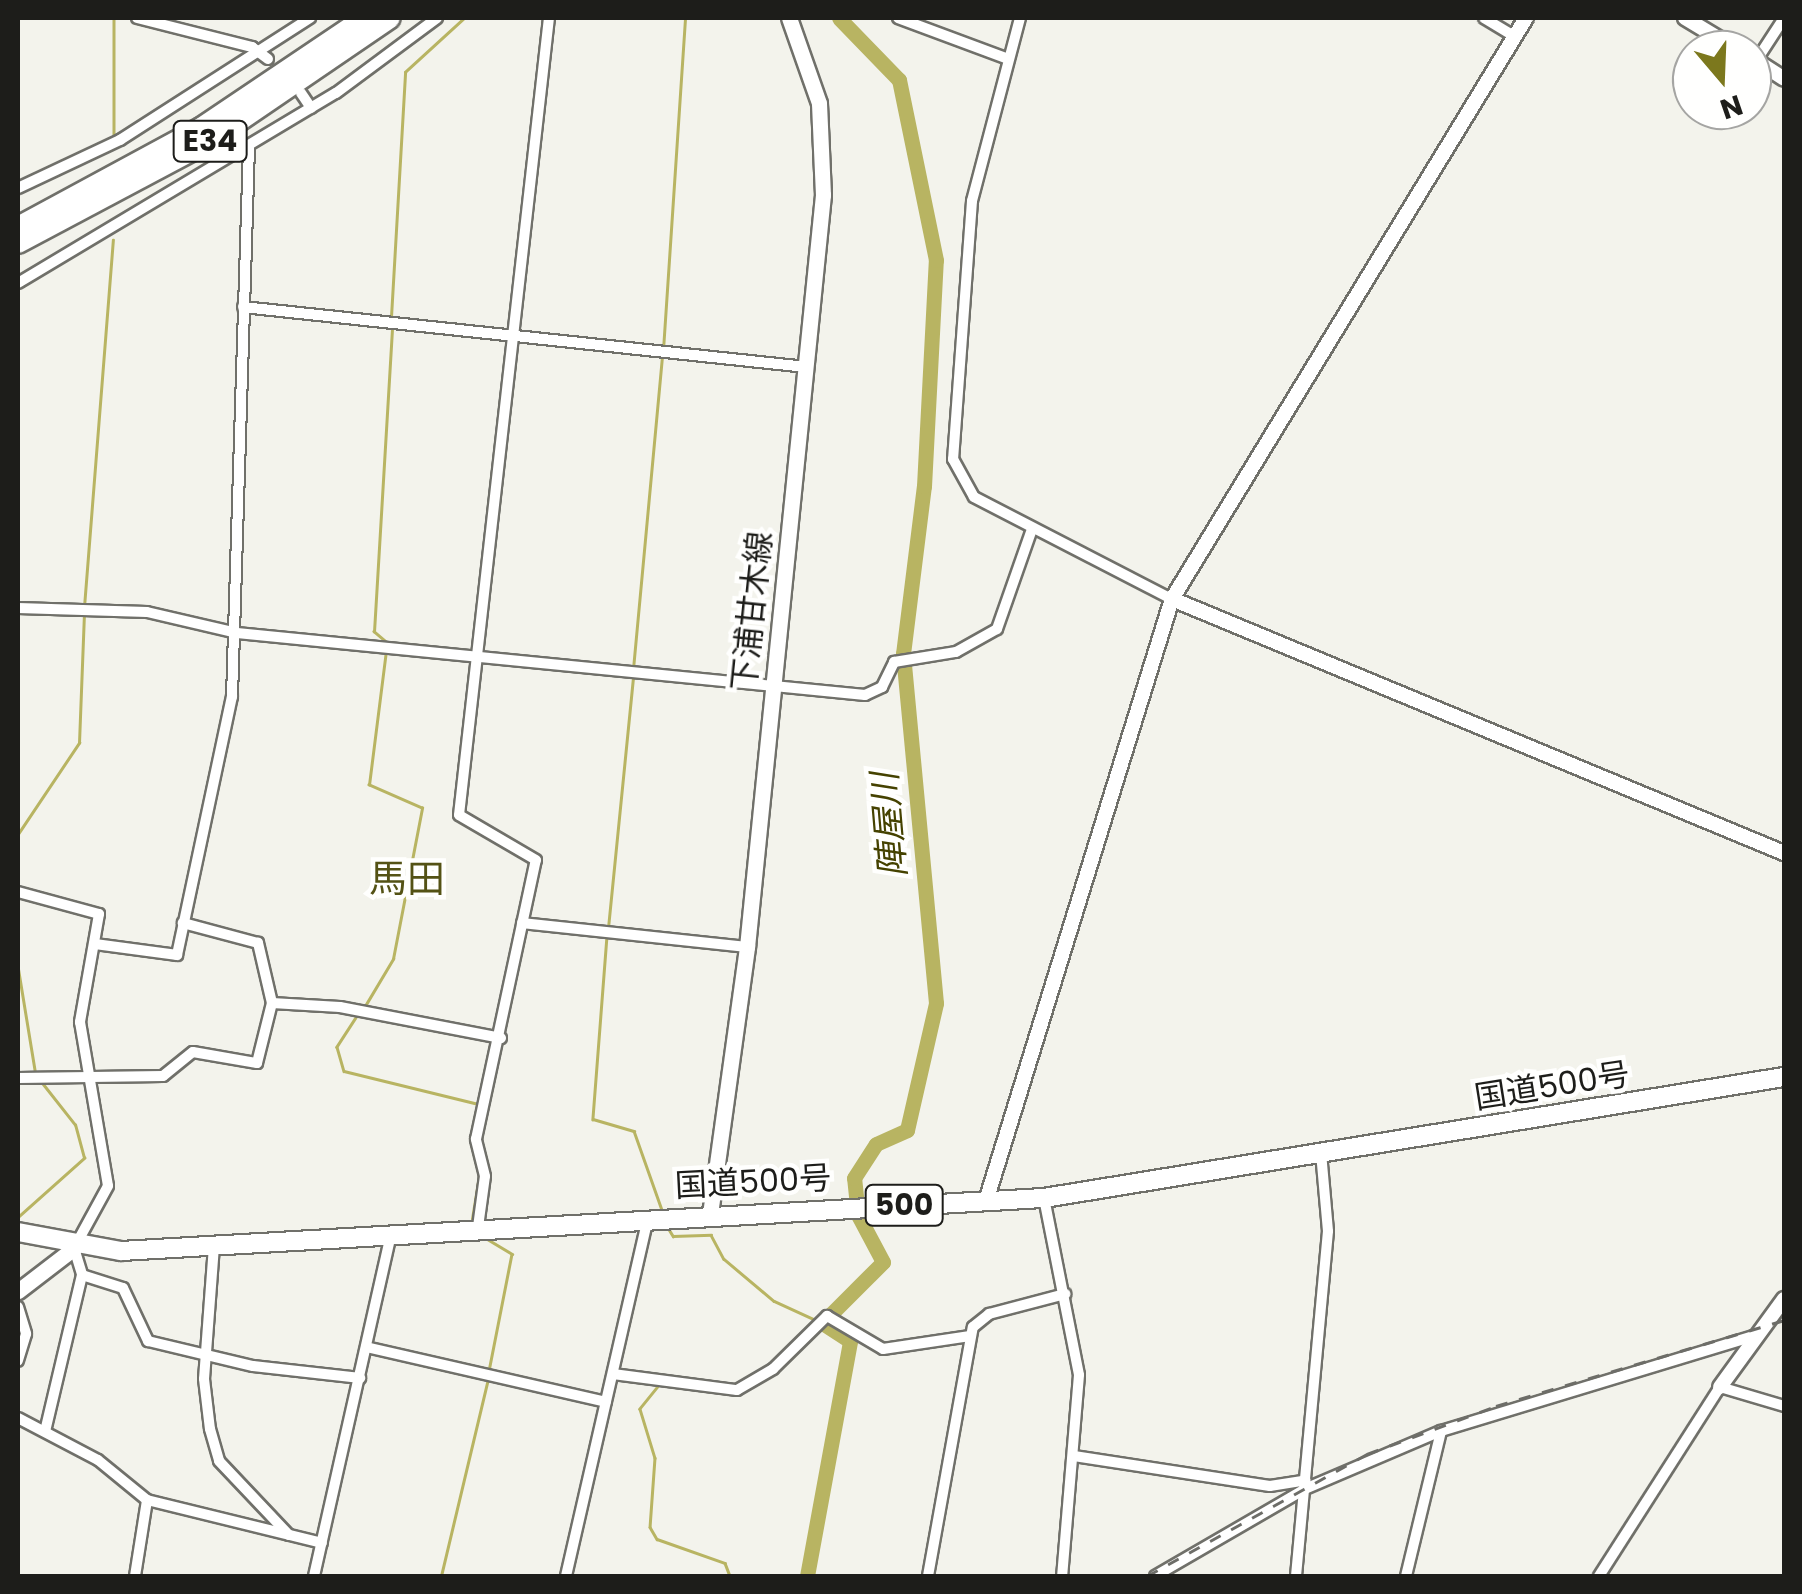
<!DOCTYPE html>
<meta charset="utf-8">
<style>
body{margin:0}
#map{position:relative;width:1802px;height:1594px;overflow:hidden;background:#f3f3ec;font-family:Poppins,"Noto Sans JP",sans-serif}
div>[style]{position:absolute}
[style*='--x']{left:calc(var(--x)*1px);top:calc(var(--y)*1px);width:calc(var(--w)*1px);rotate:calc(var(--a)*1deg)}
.stream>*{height:2.5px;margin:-1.25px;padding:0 1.25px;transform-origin:1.25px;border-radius:1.25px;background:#b8b462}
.river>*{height:15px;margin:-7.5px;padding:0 7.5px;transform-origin:7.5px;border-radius:7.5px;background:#b8b462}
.roads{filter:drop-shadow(2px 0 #70706a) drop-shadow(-2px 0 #70706a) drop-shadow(0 2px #70706a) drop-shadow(0 -2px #70706a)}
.minor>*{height:10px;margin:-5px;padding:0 5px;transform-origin:5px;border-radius:5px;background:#fff}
.tertiary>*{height:14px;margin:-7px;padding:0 7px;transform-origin:7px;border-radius:7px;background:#fff}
.secondary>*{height:15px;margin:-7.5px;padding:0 7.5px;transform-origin:7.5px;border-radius:7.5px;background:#fff}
.trunk>*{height:18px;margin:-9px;padding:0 9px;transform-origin:9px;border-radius:9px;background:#fff}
.motorway>*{height:20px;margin:-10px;padding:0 10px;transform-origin:10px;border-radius:10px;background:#fff}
.rail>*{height:2.5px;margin-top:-1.25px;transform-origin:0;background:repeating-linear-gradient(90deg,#6d6d68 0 12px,transparent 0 24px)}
span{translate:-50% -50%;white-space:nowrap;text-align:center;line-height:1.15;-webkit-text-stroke:9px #fffffe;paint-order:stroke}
.shield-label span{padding:2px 8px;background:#fffffe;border:2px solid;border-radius:8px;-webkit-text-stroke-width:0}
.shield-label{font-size:30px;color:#1d1d1a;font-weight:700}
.street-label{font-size:32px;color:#1d1d1a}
.water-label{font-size:35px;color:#454200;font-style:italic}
.quarter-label{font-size:38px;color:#545215}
.frame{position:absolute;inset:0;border:20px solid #1d1d1a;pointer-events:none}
.north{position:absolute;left:1672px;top:30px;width:100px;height:100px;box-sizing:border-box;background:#fffffe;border:2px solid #a5a5a3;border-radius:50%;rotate:161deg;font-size:28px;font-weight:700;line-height:40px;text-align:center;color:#1d1d1a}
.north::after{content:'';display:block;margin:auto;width:35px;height:45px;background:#7c781d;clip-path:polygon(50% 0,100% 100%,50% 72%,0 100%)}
</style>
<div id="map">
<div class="stream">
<div style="--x:114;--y:18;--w:118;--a:90"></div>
<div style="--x:391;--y:317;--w:245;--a:-86.7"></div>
<div style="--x:405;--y:72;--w:80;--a:-42.5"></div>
<div style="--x:663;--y:350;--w:333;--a:-86.2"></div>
<div style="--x:84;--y:607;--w:368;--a:-85.5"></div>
<div style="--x:386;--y:642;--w:16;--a:-140"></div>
<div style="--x:374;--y:632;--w:308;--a:-86.6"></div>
<div style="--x:633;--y:669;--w:312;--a:-84.7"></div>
<div style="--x:18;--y:834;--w:110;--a:-56.2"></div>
<div style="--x:79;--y:743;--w:128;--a:-87.8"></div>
<div style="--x:608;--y:928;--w:252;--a:-84.3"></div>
<div style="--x:607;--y:936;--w:184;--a:94.4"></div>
<div style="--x:593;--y:1119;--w:43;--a:16.3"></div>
<div style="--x:634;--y:1131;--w:87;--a:70.5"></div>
<div style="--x:18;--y:966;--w:111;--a:80.7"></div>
<div style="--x:365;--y:1006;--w:55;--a:-59.2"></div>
<div style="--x:393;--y:959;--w:154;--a:-79.1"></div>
<div style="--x:422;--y:808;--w:58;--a:-156.5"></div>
<div style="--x:369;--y:785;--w:136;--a:-82.8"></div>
<div style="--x:357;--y:1016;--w:37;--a:123"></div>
<div style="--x:337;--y:1047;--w:25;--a:74"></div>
<div style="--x:344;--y:1071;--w:138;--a:13.8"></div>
<div style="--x:478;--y:1104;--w:11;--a:100"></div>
<div style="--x:471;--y:1138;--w:16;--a:79"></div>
<div style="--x:18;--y:1217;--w:89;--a:-41.8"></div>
<div style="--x:84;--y:1158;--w:34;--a:-105"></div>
<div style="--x:75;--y:1125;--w:55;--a:-128.3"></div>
<div style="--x:472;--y:1219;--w:44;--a:-80.8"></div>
<div style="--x:667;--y:1226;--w:12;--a:59"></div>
<div style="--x:673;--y:1236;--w:38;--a:-2"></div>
<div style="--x:711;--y:1235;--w:27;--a:62"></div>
<div style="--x:724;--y:1259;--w:65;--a:40"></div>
<div style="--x:774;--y:1301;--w:48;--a:24.4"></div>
<div style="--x:484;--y:1237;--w:33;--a:31"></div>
<div style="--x:512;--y:1254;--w:119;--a:101.1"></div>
<div style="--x:660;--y:1384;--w:32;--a:129"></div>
<div style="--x:640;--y:1409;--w:51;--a:73"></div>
<div style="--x:655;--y:1458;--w:69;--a:94.1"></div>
<div style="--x:650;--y:1527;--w:14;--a:60"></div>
<div style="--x:657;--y:1539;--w:72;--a:19.4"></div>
<div style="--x:725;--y:1563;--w:14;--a:69"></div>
<div style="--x:708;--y:1391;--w:17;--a:7"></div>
<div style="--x:441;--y:1576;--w:203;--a:-76.6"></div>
</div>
<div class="river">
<div style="--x:807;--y:1576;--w:239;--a:-79.6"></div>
<div style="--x:850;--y:1341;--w:33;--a:-147"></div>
<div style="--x:822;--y:1323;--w:86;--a:-45"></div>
<div style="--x:883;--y:1262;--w:53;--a:-118"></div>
<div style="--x:858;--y:1215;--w:37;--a:-96"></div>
<div style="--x:854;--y:1178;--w:40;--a:-57.1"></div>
<div style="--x:876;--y:1144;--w:34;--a:-24"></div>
<div style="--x:907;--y:1130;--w:130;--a:-77.1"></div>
<div style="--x:936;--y:1003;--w:351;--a:-95.4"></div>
<div style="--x:903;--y:654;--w:169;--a:-82.9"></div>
<div style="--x:924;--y:486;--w:226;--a:-87"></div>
<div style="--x:936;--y:260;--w:184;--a:-101.6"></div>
<div style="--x:899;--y:80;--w:86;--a:-134.1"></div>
</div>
<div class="roads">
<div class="minor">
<div style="--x:137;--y:18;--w:119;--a:14.2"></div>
<div style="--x:252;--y:47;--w:20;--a:37"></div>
<div style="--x:898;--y:18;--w:117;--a:20.4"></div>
<div style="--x:1020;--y:18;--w:189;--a:104.7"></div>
<div style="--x:972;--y:201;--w:259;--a:94.2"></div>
<div style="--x:953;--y:459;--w:43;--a:61.1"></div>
<div style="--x:974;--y:497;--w:223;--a:27.3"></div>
<div style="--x:1484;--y:18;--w:35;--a:31"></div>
<div style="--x:1756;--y:61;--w:51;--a:-56.9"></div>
<div style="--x:301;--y:93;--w:18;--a:56"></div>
<div style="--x:18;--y:188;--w:113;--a:-25.2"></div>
<div style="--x:120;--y:140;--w:226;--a:-32.7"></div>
<div style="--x:18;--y:283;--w:370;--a:-30.9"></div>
<div style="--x:336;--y:93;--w:126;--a:-36.6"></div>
<div style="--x:243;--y:307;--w:566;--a:6.08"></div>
<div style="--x:18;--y:608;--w:129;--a:1.8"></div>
<div style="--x:147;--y:612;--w:92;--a:13.1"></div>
<div style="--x:237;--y:633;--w:631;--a:5.64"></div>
<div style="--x:865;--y:695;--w:19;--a:-25"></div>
<div style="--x:882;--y:687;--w:28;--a:-64"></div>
<div style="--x:894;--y:662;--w:63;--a:-9.2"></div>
<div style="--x:956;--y:652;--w:47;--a:-29.3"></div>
<div style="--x:997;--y:629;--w:103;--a:-70.7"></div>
<div style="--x:18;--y:892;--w:84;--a:15.2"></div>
<div style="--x:99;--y:914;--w:110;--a:100"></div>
<div style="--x:80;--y:1022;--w:166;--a:80.3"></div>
<div style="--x:108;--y:1186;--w:71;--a:118.7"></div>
<div style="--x:74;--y:1248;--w:28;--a:73"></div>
<div style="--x:82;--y:1275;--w:161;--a:103.3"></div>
<div style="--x:522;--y:923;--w:226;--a:6.1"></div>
<div style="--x:95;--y:944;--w:83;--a:7.6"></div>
<div style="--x:177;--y:955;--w:264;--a:-78"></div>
<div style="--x:232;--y:697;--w:550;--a:-88.23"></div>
<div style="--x:272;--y:1003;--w:68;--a:3.4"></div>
<div style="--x:340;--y:1007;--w:164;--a:10.9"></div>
<div style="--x:18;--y:1078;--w:145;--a:-0.8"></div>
<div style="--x:163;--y:1076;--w:38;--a:-39"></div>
<div style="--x:193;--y:1052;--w:65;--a:9.8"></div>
<div style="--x:257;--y:1063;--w:62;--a:-76"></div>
<div style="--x:272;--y:1003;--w:62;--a:-103.1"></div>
<div style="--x:258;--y:943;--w:78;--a:-165.1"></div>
<div style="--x:1044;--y:1198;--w:180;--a:78.8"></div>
<div style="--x:1079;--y:1375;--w:202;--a:94.8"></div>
<div style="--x:478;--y:1227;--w:51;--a:-82.2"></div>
<div style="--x:485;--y:1176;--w:38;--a:-104"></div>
<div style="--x:476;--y:1139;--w:285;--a:-77.9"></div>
<div style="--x:536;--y:860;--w:89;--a:-149.7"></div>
<div style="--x:459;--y:815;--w:802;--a:-83.56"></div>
<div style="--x:214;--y:1246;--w:133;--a:94.3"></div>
<div style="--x:204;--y:1379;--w:50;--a:83.2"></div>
<div style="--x:210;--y:1429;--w:33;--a:74"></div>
<div style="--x:219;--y:1461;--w:102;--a:46.6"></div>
<div style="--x:82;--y:1275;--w:43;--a:17.6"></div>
<div style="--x:123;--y:1288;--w:59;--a:64.7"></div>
<div style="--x:148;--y:1341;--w:108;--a:13.4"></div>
<div style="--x:253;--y:1366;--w:108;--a:6.4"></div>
<div style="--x:18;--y:1307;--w:28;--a:73"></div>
<div style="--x:26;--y:1334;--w:28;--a:107"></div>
<div style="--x:366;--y:1347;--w:246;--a:12.9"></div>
<div style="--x:613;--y:1374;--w:125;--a:7.4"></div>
<div style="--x:737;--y:1390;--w:42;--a:-30.3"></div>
<div style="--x:773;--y:1369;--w:76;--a:-44.5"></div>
<div style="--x:827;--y:1316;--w:65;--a:30.5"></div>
<div style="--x:883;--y:1349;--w:88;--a:-8.5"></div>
<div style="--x:18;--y:1418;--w:90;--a:27.7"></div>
<div style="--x:98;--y:1460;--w:63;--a:39.2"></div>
<div style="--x:147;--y:1500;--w:180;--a:13.8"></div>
<div style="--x:1074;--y:1456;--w:198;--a:8.7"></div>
<div style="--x:1270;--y:1486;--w:36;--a:-9"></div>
<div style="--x:135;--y:1576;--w:77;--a:-81"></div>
<div style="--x:314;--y:1576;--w:352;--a:-77.3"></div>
<div style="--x:566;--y:1576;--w:367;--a:-77.1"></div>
<div style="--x:928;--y:1576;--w:253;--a:-79.8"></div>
<div style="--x:973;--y:1327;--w:21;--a:-39"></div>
<div style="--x:989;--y:1314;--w:79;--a:-14.7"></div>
<div style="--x:1155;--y:1576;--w:173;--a:-30.1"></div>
<div style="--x:1305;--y:1489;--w:148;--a:-23.1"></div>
<div style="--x:1441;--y:1431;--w:330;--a:-16.9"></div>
<div style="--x:1296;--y:1576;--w:346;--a:-84.7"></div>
<div style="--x:1328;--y:1231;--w:78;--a:-95.1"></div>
<div style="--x:1406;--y:1576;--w:149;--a:-76.4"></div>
<div style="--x:1599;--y:1576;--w:224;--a:-57.4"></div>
<div style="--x:1720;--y:1387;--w:67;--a:16.5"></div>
</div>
<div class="tertiary">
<div style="--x:1685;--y:18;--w:62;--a:31.1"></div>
<div style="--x:1752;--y:58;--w:38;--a:33"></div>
<div style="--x:1172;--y:599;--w:663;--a:22.54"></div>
<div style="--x:986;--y:1201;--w:630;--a:-72.83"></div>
<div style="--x:1172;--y:599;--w:680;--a:-58.65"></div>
<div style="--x:1720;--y:1387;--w:109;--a:-54"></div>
</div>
<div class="secondary">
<div style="--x:710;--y:1214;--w:270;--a:-82.1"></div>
<div style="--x:747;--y:947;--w:756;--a:-84.23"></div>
<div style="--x:823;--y:195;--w:92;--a:-92.5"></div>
<div style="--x:819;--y:103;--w:90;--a:-109.4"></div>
<div style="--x:18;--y:1291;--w:71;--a:-37.5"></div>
</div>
<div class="trunk">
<div style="--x:18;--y:1232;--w:105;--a:10.5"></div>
<div style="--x:121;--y:1251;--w:925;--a:-3.29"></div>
<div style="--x:1044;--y:1198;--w:750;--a:-9.29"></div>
</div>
<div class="motorway">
<div style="--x:18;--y:227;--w:208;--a:-28.4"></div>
<div style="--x:201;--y:128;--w:197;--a:-33.9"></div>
<div style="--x:18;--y:243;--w:215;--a:-28"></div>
<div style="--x:208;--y:142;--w:220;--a:-34.3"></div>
</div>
</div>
<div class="rail">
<div style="--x:1147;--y:1576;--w:252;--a:-29"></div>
<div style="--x:1367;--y:1454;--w:138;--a:-20.4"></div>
<div style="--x:1496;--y:1406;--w:301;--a:-16.6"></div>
</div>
<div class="shield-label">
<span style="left:210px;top:141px">E34</span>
<span style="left:904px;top:1205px">500</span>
</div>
<div class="street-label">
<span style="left:752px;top:611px;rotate:-84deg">下浦甘木線</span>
<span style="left:1552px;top:1086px;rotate:-9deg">国道500号</span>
<span style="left:753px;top:1182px;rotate:-3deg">国道500号</span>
</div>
<div class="water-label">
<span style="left:889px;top:825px;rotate:-95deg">陣屋川</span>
</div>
<div class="quarter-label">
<span style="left:407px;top:879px">馬田</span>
</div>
<div class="frame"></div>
<div class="north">N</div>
</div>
